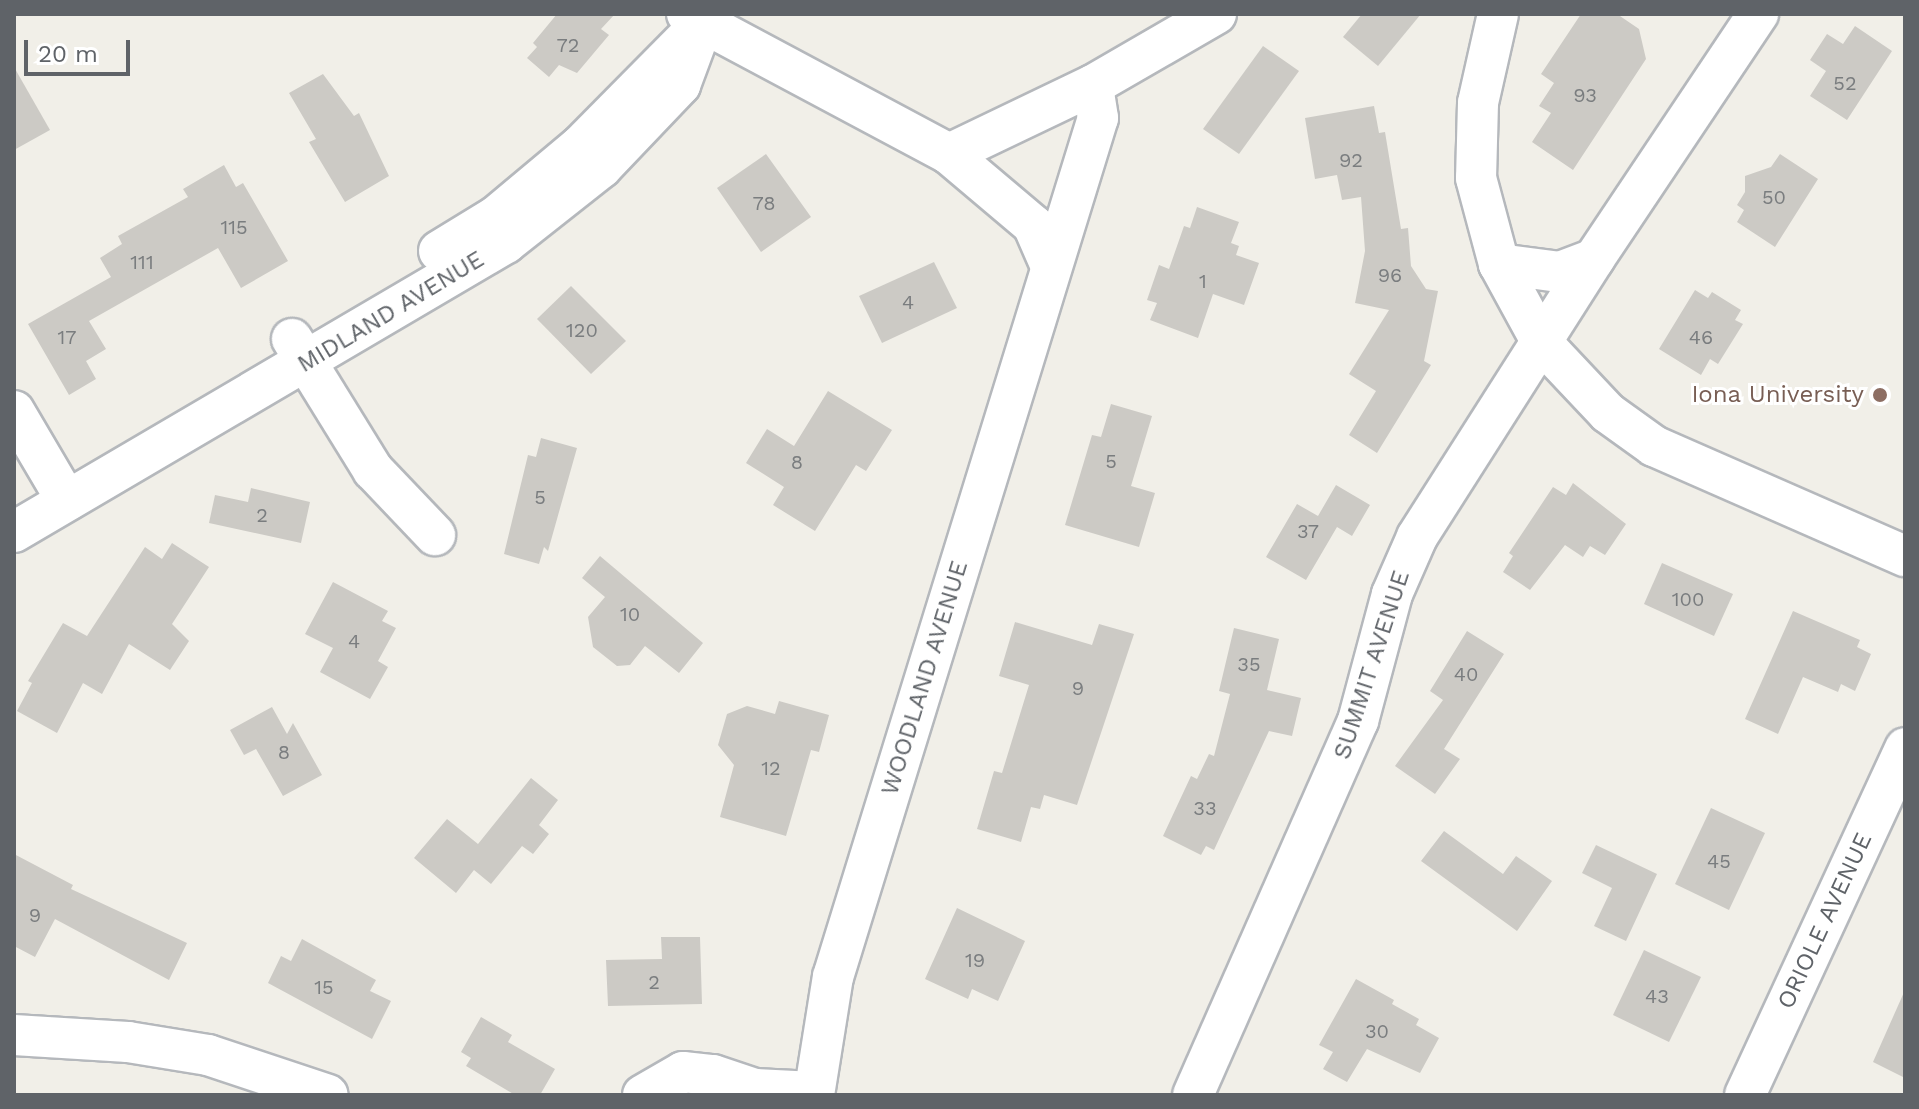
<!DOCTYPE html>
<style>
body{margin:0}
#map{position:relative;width:1919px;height:1109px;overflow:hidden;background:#f1efe8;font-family:"Work Sans",sans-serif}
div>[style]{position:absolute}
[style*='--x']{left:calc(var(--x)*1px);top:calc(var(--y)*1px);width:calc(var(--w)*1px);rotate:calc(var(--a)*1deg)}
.building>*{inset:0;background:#cccac5}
.roads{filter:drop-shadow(2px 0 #b5b8bc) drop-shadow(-2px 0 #b5b8bc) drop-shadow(0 2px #b5b8bc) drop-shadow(0 -2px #b5b8bc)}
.minor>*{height:40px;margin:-20px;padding:0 20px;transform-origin:20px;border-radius:20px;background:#fff}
.dots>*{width:22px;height:22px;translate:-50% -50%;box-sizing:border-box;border:4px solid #fff;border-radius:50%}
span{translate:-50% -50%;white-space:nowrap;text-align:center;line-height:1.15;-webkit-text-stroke:6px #fff;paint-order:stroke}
.number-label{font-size:20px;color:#7a7d7f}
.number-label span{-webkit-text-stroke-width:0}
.street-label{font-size:24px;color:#5f6368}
.education-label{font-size:24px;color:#785e54}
.right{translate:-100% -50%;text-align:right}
.frame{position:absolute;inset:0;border:16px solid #5f6368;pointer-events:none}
.scale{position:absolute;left:24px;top:40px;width:106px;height:36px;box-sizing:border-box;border:4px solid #5f6368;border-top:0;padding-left:10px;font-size:24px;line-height:28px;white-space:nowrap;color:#5f6368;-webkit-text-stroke:6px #fff;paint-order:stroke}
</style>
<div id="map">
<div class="building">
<div style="clip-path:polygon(557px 14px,615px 14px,601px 29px,609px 35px,577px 73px,559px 65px,549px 77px,527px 58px,537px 47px,533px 43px)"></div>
<div style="clip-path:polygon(1362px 14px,1421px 14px,1378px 66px,1343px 37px)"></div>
<div style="clip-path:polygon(1581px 14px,1617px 14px,1639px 29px,1646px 59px,1573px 170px,1532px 142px,1551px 113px,1539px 106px,1554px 83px,1541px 74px)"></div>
<div style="clip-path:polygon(1855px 26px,1892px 51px,1847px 120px,1810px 96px,1826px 71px,1810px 60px,1827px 34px,1843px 44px)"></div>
<div style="clip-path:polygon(1263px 46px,1299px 71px,1239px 154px,1203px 129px)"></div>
<div style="clip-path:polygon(14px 67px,50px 130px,14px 150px)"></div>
<div style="clip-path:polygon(323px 74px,354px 116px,359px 113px,389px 176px,345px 202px,309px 142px,316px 139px,289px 93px)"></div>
<div style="clip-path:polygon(1374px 106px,1379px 133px,1385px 132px,1401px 229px,1408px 228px,1411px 266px,1426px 289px,1438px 291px,1424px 361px,1431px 365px,1377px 453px,1349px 435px,1376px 391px,1349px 374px,1389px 310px,1355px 303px,1365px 251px,1361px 197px,1342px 200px,1337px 175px,1315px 179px,1305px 118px)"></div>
<div style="clip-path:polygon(766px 154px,811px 217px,761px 252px,717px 188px)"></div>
<div style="clip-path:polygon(1780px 154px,1818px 179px,1775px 247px,1737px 222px,1744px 210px,1737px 205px,1745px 192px,1745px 176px,1771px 167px)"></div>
<div style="clip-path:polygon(224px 165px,236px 187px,243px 183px,288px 261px,241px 288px,218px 248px,89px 321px,106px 349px,86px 361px,96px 379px,69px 395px,28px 324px,111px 277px,100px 258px,122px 244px,118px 236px,188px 197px,183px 189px)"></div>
<div style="clip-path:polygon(1197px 207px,1239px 222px,1231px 243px,1239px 246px,1236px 255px,1259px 263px,1244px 305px,1213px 294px,1198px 338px,1150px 320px,1157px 303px,1147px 300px,1159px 265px,1169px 269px,1184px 226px,1190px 228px)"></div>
<div style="clip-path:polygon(934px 262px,957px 308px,882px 343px,859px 296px)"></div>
<div style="clip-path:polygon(571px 286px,626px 341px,591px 374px,537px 319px)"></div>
<div style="clip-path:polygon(1695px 290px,1708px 298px,1712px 292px,1741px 310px,1735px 320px,1743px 324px,1718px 364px,1710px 359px,1701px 375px,1659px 349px)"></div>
<div style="clip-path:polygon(828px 391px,892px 430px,866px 471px,856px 465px,815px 531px,773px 505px,784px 487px,746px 463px,767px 429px,794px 446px)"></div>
<div style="clip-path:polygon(1111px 404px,1152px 416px,1131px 486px,1155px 493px,1139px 547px,1065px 525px,1092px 435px,1101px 437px)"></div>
<div style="clip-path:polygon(541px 438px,577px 448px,548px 551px,544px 547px,539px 564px,504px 554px,528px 455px,536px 457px)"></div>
<div style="clip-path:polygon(1573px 483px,1626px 524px,1605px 555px,1590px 546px,1583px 557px,1565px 545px,1530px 590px,1503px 572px,1513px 556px,1509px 553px,1553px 487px,1566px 495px)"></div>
<div style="clip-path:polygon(1336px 485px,1370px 505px,1352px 536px,1337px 527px,1306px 580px,1266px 557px,1297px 504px,1318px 516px)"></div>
<div style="clip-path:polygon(251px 488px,310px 502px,301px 543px,209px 523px,215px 495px,248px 502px)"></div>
<div style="clip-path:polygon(172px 543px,209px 567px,172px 624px,189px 641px,170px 670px,129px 644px,102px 694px,83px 683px,57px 733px,17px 711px,32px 683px,28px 681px,63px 623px,87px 636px,145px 547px,162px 559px)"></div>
<div style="clip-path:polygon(600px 556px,703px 643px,679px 673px,645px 646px,630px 665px,617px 666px,593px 647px,588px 617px,605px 597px,582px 578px)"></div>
<div style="clip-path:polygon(1662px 563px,1733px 594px,1714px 636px,1644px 604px)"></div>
<div style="clip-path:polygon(333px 582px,388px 611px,382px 621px,396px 628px,378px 661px,388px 667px,370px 699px,320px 672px,333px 648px,305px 634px)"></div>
<div style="clip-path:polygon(1793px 611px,1860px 640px,1857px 647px,1871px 654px,1855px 691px,1841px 684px,1838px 692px,1803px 677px,1778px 734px,1745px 719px)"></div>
<div style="clip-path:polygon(1015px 622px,1092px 645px,1099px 624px,1134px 634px,1077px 805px,1044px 795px,1040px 809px,1031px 807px,1021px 842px,977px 829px,994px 771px,1002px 773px,1029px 685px,999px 676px)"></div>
<div style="clip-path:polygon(1234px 628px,1279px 639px,1267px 690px,1301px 698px,1292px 736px,1269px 731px,1214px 850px,1206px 846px,1201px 855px,1163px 836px,1191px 776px,1197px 779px,1209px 754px,1214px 756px,1230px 694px,1219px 691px)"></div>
<div style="clip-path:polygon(1467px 631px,1504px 654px,1444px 749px,1460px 759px,1435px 794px,1395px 766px,1443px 700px,1430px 691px)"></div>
<div style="clip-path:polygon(779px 701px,829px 715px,819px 752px,811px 750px,786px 836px,720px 817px,734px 765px,718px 745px,727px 714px,747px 706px,775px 714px)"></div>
<div style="clip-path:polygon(272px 707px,287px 734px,293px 723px,322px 775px,283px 796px,256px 749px,244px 755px,230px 730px)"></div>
<div style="clip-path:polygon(531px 778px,558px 800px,539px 825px,549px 834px,533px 854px,522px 846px,491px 884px,474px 870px,456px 893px,414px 858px,447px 819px,478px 844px)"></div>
<div style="clip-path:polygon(1711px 808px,1765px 833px,1729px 910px,1675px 884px)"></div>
<div style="clip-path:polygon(1444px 831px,1503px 874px,1516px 856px,1552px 881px,1517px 931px,1421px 861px)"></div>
<div style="clip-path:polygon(1596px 845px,1657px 874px,1626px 941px,1594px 926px,1612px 888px,1582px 873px)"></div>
<div style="clip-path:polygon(14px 854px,73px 885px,71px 889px,187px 943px,169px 980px,55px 919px,35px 957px,14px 946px)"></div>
<div style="clip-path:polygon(957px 908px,1025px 941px,998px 1001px,972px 989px,968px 999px,925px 979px)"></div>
<div style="clip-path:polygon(661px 937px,700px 937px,702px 1004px,608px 1006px,606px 960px,662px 959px)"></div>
<div style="clip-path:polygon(302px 939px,376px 980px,370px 991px,391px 1001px,372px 1039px,268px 983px,281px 956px,291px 961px)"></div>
<div style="clip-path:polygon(1644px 950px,1701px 977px,1669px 1042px,1613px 1015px)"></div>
<div style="clip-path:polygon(1356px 979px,1394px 1000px,1392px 1004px,1419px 1019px,1416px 1025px,1439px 1038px,1420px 1073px,1367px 1049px,1347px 1082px,1323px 1069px,1333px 1052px,1319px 1045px)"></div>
<div style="clip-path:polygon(1905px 990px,1905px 1078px,1873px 1062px)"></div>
<div style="clip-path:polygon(481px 1017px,512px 1035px,508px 1042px,555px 1069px,540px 1095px,515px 1095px,466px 1066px,471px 1058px,461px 1052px)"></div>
</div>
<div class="roads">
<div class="minor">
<div style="--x:687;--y:14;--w:297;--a:28.1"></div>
<div style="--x:949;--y:154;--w:160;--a:-25.6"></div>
<div style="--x:1093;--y:85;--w:142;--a:-30"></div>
<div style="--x:1498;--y:14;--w:91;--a:102.7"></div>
<div style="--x:1478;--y:103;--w:75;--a:91.5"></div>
<div style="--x:1476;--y:178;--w:89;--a:75"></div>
<div style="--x:1499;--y:264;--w:90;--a:61.4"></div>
<div style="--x:1542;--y:343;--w:96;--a:46.7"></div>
<div style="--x:1608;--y:413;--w:57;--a:35.7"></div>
<div style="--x:1654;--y:446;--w:274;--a:23.7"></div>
<div style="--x:949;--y:154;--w:110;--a:40.2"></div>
<div style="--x:1033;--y:225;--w:43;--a:66.4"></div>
<div style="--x:439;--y:251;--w:66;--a:-31.3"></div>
<div style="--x:495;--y:217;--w:111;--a:-39.9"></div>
<div style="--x:580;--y:146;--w:161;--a:-45.3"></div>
<div style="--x:1499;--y:264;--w:62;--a:7.5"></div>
<div style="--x:1560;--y:272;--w:36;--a:-21"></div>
<div style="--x:292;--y:339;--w:154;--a:58.3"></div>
<div style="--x:373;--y:470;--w:90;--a:46.4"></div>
<div style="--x:14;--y:411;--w:104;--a:59.5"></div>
<div style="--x:14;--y:532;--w:571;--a:-30.43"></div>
<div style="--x:506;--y:243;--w:121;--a:-38.3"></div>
<div style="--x:601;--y:168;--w:115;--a:-46.4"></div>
<div style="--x:680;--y:85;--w:66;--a:-69.6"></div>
<div style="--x:14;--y:1035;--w:114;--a:3.5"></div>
<div style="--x:128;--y:1042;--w:81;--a:9.2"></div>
<div style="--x:208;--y:1055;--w:126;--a:18.4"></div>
<div style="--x:643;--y:1095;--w:46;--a:-29.9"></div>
<div style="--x:683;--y:1072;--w:30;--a:6"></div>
<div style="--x:713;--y:1075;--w:44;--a:18.4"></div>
<div style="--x:755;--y:1089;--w:59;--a:2.9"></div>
<div style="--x:814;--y:1095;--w:120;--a:-80.9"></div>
<div style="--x:833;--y:977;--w:899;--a:-72.86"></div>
<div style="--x:1098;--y:118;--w:33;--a:-99"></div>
<div style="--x:1193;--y:1095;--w:409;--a:-66.2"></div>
<div style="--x:1358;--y:721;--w:131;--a:-75"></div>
<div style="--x:1392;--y:594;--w:62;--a:-66.3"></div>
<div style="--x:1417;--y:537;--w:330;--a:-57.5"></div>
<div style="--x:1594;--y:259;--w:295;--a:-56.2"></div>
<div style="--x:1745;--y:1095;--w:382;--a:-65.2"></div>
</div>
</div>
<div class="dots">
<div style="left:1880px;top:395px;background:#8d6e63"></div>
</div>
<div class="number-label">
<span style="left:568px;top:45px">72</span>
<span style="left:1845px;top:83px">52</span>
<span style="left:1585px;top:95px">93</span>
<span style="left:1351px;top:160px">92</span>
<span style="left:1774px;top:197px">50</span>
<span style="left:764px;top:203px">78</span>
<span style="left:234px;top:227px">115</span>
<span style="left:142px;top:262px">111</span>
<span style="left:1390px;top:275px">96</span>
<span style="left:1203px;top:281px">1</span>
<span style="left:908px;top:302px">4</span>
<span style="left:582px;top:330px">120</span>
<span style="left:67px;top:337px">17</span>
<span style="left:1701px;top:337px">46</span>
<span style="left:1111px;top:461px">5</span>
<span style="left:797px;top:462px">8</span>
<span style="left:540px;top:497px">5</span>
<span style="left:262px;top:515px">2</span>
<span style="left:1308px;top:531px">37</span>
<span style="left:1688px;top:599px">100</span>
<span style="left:630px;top:614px">10</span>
<span style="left:354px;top:641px">4</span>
<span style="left:1249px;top:664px">35</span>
<span style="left:1466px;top:674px">40</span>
<span style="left:1078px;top:688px">9</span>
<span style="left:284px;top:752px">8</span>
<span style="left:771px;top:768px">12</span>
<span style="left:1205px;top:808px">33</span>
<span style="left:1719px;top:861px">45</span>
<span style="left:35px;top:915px">9</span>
<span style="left:975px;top:960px">19</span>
<span style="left:654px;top:982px">2</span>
<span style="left:324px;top:987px">15</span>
<span style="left:1657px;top:996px">43</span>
<span style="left:1377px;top:1031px">30</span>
</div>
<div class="street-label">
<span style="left:391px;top:312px;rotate:-31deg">MIDLAND AVENUE</span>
<span style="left:1372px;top:665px;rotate:-72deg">SUMMIT AVENUE</span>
<span style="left:925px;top:678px;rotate:-73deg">WOODLAND AVENUE</span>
<span style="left:1825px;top:921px;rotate:-65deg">ORIOLE AVENUE</span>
</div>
<div class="education-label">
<span class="right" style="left:1864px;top:395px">Iona University</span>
</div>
<div class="frame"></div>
<div class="scale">20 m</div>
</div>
